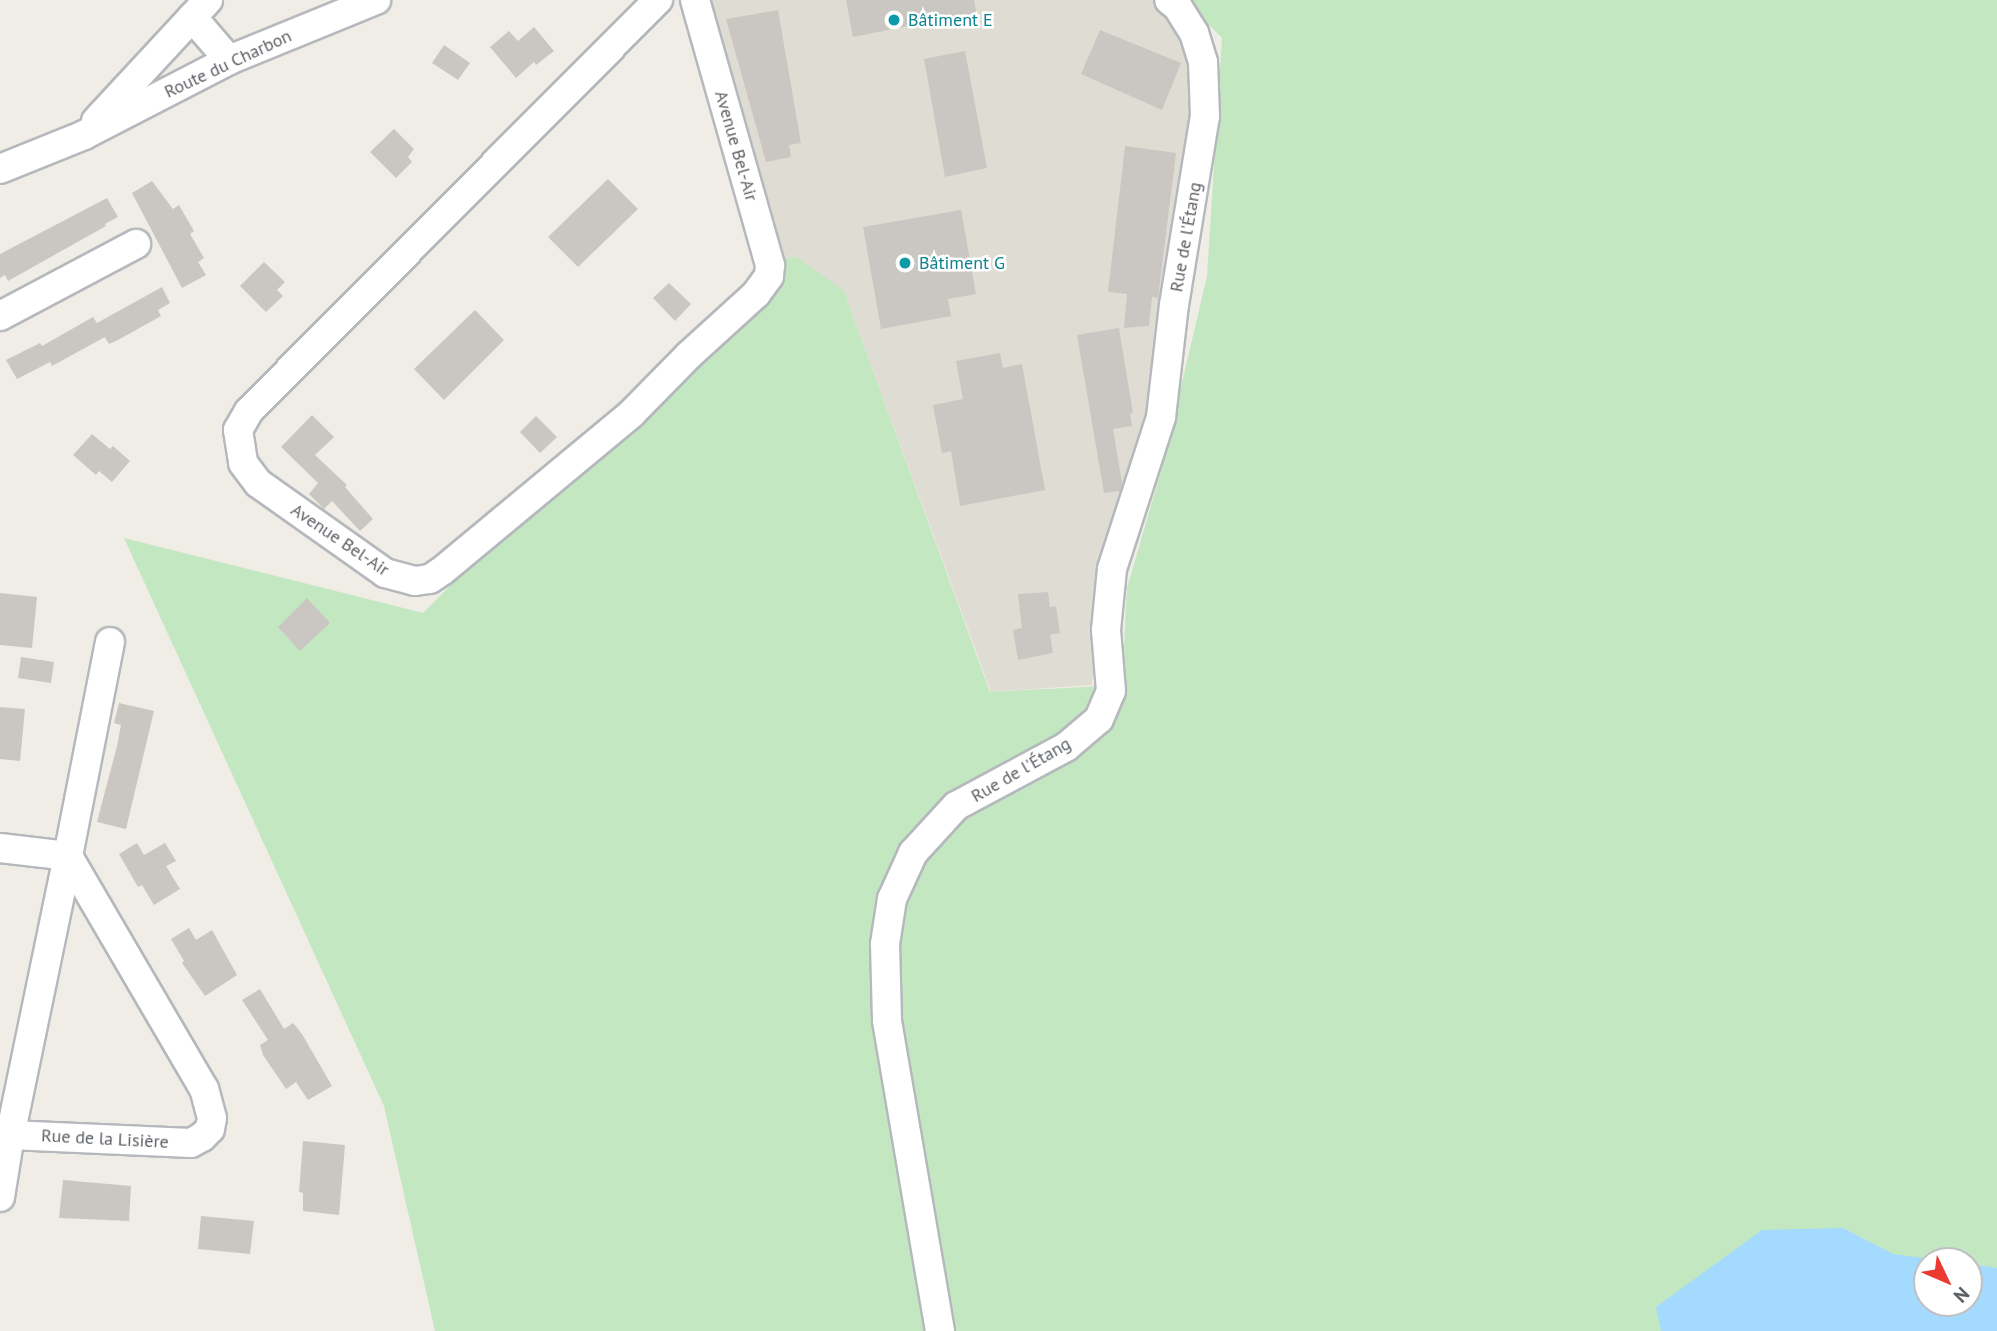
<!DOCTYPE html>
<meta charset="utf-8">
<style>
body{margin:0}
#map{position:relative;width:1997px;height:1331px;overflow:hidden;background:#efede5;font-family:"PT Sans",sans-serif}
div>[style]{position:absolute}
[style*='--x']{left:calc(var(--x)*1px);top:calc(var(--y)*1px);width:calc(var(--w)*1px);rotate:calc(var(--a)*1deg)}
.education>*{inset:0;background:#dfdcd3}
.green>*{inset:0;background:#c2e7c1}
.water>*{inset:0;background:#a5daff}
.building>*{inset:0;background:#cac7c2}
.roads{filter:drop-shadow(2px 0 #b5b8bc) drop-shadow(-2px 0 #b5b8bc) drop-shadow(0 2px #b5b8bc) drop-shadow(0 -2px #b5b8bc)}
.minor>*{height:28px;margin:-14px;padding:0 14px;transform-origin:14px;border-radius:14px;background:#fff}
.dots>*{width:19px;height:19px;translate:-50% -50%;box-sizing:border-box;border:4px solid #fff;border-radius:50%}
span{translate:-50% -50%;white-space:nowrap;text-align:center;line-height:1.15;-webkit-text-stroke:5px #fff;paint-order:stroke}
.culture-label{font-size:18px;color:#0d838f}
.left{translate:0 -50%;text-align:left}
.street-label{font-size:18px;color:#5d6166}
.north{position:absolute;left:1913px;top:1247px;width:70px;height:70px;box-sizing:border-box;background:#fff;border:2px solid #bec0c2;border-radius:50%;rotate:134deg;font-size:19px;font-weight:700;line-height:28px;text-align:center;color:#5d6166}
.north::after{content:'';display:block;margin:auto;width:24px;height:32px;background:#eb3a2f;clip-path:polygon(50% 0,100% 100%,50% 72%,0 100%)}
</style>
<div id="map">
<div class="education">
<div style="clip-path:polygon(701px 0,1154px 0,1174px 16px,1192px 48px,1193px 123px,1147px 423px,1105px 549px,1092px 685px,991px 692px,844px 291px,775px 259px)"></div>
</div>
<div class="green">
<div style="clip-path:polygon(evenodd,1184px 0,1997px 0,1997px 1331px,435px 1331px,384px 1106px,124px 538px,423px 613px,775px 259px,797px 257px,844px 291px,990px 692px,1122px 685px,1127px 588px,1162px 468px,1207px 276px,1222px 38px,1184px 0,1927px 1261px,1969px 1261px,1969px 1303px,1927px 1303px,1927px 1261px)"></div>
</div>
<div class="water">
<div style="clip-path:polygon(1843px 1228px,1893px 1254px,1944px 1261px,1927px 1261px,1927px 1303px,1969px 1303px,1969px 1264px,1997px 1268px,1997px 1331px,1661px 1331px,1656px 1307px,1762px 1230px)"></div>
</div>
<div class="building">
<div style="clip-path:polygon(846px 0,974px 0,978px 22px,950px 28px,948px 18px,853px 37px)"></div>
<div style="clip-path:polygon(778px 10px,801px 143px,789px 145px,791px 157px,766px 162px,726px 19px)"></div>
<div style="clip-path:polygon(534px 27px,554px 51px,536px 65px,534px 62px,516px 78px,490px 47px,509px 31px,518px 41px)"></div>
<div style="clip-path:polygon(1100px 30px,1181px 63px,1162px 110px,1081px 74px)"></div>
<div style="clip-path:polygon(444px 45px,470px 63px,458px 80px,432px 63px)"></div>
<div style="clip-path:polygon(965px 51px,987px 168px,945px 177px,924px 59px)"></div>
<div style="clip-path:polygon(394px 129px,414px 149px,408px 157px,412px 162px,396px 178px,370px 152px)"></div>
<div style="clip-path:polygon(1125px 146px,1176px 153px,1158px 298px,1152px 297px,1149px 326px,1124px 328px,1127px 294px,1108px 292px)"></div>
<div style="clip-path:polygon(608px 179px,638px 209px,578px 267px,548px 237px)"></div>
<div style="clip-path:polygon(152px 181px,173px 209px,179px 205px,194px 231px,190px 234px,204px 258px,198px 262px,206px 275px,182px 288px,132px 193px)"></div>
<div style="clip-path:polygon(107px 198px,118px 217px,105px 224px,106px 226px,8px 281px,5px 275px,0 278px,0 254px)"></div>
<div style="clip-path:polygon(961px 210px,976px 294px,948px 299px,951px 316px,881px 329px,863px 227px)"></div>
<div style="clip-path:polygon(264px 262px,285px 282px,277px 290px,283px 296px,266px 312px,240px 286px)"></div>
<div style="clip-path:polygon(669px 283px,691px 304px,675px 321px,653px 298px)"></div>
<div style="clip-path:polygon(162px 287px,170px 303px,158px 310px,161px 316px,118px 340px,109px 344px,103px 334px,105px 337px,52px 366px,50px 362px,17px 379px,6px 360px,40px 343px,42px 346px,93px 317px,97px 323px)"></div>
<div style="clip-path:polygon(475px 310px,504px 340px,444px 400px,414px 369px)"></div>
<div style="clip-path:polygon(1119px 328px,1133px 413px,1130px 414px,1132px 426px,1113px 429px,1122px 483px,1120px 491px,1104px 493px,1077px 335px)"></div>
<div style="clip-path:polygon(1000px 353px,1003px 368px,1022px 364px,1045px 490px,960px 506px,951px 451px,942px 453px,933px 405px,963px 399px,956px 361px)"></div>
<div style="clip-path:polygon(312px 415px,334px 437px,315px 455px,347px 485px,345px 487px,373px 519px,360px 531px,332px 501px,324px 509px,309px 494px,318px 483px,281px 447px)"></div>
<div style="clip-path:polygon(536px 416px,557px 437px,540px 453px,520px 432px)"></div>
<div style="clip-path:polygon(92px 434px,110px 449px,113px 446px,130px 461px,112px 482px,99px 471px,96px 475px,73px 455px)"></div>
<div style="clip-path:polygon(1048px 592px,1050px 607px,1056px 606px,1060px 633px,1050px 635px,1053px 653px,1018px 660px,1013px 630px,1022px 628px,1018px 594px)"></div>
<div style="clip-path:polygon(0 593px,37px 597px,32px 648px,0 645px)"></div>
<div style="clip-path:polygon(307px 598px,330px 623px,300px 651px,278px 627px)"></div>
<div style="clip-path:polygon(21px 657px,54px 662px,51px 683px,18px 678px)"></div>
<div style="clip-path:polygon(119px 703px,154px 711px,126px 829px,97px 822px,117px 746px,121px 725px,114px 723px)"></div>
<div style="clip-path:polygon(0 707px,25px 709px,20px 761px,0 759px)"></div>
<div style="clip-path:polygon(137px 843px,144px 855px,165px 843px,176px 861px,166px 866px,180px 889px,154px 905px,142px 885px,138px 887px,119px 854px)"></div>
<div style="clip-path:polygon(189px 928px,196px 940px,212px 930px,237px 975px,205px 996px,182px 963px,184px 961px,171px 939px)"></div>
<div style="clip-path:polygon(260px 989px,284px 1029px,293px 1023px,302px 1034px,332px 1086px,308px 1100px,296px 1082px,286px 1089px,263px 1055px,260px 1045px,268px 1040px,242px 1000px)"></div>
<div style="clip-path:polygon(303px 1141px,345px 1145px,339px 1215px,303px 1211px,303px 1193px,299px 1192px)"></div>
<div style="clip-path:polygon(63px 1180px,131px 1186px,129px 1221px,59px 1218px)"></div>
<div style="clip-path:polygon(201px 1216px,254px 1221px,250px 1254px,198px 1249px)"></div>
</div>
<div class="roads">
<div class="minor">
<div style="--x:658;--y:0;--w:580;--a:134.86"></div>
<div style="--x:249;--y:411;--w:22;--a:120"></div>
<div style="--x:238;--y:430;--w:33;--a:81"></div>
<div style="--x:243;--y:463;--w:25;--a:53"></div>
<div style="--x:258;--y:483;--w:156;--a:35.3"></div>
<div style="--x:385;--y:573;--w:31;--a:15"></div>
<div style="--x:415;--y:581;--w:15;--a:-8"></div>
<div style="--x:430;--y:579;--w:14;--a:-34"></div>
<div style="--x:442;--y:571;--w:247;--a:-39.7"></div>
<div style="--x:632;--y:413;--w:81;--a:-45.5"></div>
<div style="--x:689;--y:355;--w:91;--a:-42.3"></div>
<div style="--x:756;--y:294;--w:22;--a:-54"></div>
<div style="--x:769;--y:276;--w:11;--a:-85"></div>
<div style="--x:770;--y:265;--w:275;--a:-105.8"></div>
<div style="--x:192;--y:17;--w:57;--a:49.3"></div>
<div style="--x:96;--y:121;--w:165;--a:-47.2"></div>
<div style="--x:0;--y:169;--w:91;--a:-22"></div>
<div style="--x:84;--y:135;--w:163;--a:-27.3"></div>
<div style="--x:229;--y:60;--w:159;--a:-22.2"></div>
<div style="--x:0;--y:316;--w:154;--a:-27.9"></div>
<div style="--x:0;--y:848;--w:68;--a:6.7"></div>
<div style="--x:68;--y:856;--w:285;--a:101.7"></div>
<div style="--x:10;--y:1135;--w:181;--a:2.5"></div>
<div style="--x:191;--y:1143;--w:13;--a:-29"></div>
<div style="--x:202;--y:1137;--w:11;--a:-45"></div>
<div style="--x:210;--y:1129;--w:11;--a:-80"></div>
<div style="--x:212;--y:1118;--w:30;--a:-105"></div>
<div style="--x:204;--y:1089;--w:270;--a:-120.3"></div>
<div style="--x:68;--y:856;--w:218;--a:-78.9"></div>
<div style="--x:0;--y:1197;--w:63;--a:-80.8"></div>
<div style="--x:940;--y:1331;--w:315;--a:-99.7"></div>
<div style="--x:887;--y:1020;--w:76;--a:-91.5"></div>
<div style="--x:885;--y:944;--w:46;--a:-81.2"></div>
<div style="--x:892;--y:899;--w:51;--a:-65.5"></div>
<div style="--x:913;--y:853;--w:64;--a:-47.5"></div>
<div style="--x:956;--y:806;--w:125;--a:-28.2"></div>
<div style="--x:1066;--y:747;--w:43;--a:-40.3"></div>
<div style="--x:1099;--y:719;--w:30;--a:-67"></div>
<div style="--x:1111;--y:691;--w:61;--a:-94.7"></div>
<div style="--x:1106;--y:630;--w:61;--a:-84.4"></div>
<div style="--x:1112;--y:569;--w:160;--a:-72.1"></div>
<div style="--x:1161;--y:417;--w:113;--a:-83.4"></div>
<div style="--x:1174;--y:305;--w:192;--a:-80.7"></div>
<div style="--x:1205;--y:116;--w:54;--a:-92.1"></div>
<div style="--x:1203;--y:62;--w:30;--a:-107"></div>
<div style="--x:1194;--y:33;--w:31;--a:-122"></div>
<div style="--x:1178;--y:7;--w:11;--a:-142"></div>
</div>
</div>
<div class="dots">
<div style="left:894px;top:20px;background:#0f9aa8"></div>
<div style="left:905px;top:263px;background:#0f9aa8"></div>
</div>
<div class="culture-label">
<span class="left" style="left:908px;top:20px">Bâtiment E</span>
<span class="left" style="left:919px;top:263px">Bâtiment G</span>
</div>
<div class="street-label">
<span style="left:228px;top:64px;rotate:-25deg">Route du Charbon</span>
<span style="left:736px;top:146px;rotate:74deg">Avenue Bel-Air</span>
<span style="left:1186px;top:237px;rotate:-80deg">Rue de l'Étang</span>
<span style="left:340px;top:540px;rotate:34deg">Avenue Bel-Air</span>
<span style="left:1021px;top:770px;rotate:-30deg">Rue de l'Étang</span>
<span style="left:105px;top:1139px;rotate:3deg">Rue de la Lisière</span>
</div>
<div class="north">N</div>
</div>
